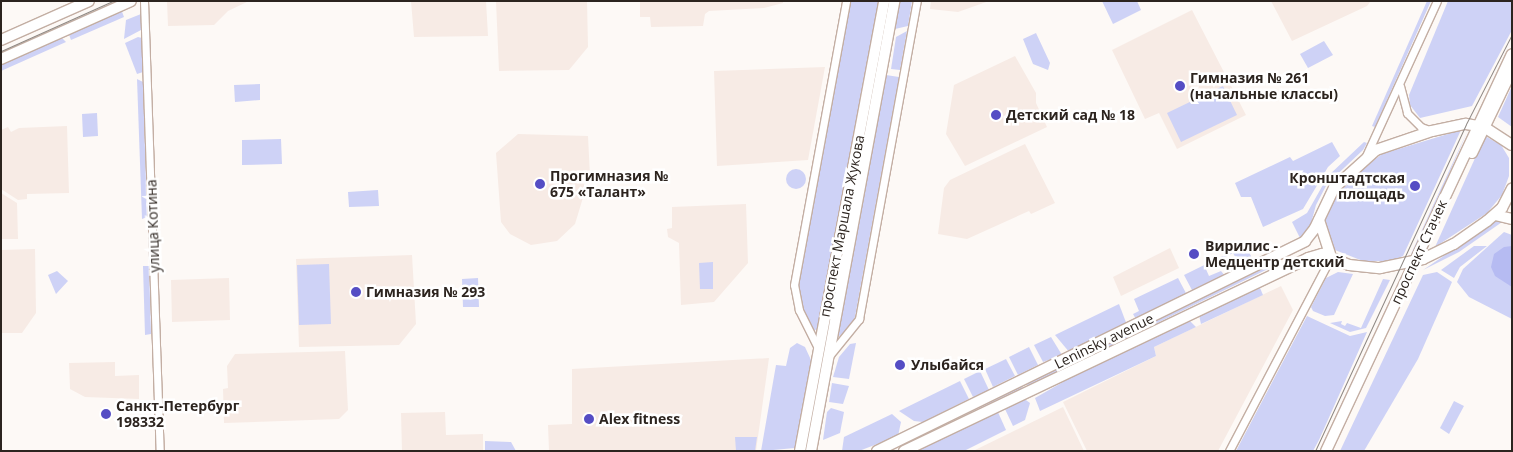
<!DOCTYPE html>
<meta charset="utf-8">
<style>
body{margin:0}
#map{position:relative;width:1513px;height:452px;overflow:hidden;background:#fdf9f6;font-family:"Open Sans",sans-serif}
div>[style]{position:absolute}
[style*='--x']{left:calc(var(--x)*1px);top:calc(var(--y)*1px);width:calc(var(--w)*1px);rotate:calc(var(--a)*1deg)}
.built>*{inset:0;background:#f7ebe5}
.green>*{inset:0;background:#ced2f6}
.round{border-radius:50%}
.water>*{inset:0;background:#b6bbf2}
.roads{filter:drop-shadow(1px 0 #c3aea3) drop-shadow(-1px 0 #c3aea3) drop-shadow(0 1px #c3aea3) drop-shadow(0 -1px #c3aea3)}
.minor>*{height:7px;margin:-3.5px;padding:0 3.5px;transform-origin:3.5px;border-radius:3.5px;background:#fff}
.secondary>*{height:10px;margin:-5px;padding:0 5px;transform-origin:5px;border-radius:5px;background:#fff}
.primary>*{height:10px;margin:-5px;padding:0 5px;transform-origin:5px;border-radius:5px;background:#fff}
.tram>*{height:1px;margin:-0.5px;padding:0 0.5px;transform-origin:0.5px;border-radius:0.5px;background:#8e8883}
.dots>*{width:14px;height:14px;translate:-50% -50%;box-sizing:border-box;border:2px solid #fff;border-radius:50%}
span{translate:-50% -50%;white-space:nowrap;text-align:center;line-height:1.15;-webkit-text-stroke:5px #fff;paint-order:stroke}
.poi-label{font-size:14px;color:#2c241f;font-weight:700}
.left{translate:0 -50%;text-align:left}
.right{translate:-100% -50%;text-align:right}
.street-label{font-size:14px;color:#2c241f}
.frame{position:absolute;inset:0;border:2px solid #2c241f;pointer-events:none}
</style>
<div id="map">
<div class="built">
<div style="clip-path:polygon(167px 1px,249px 1px,228px 11px,214px 25px,168px 26px)"></div>
<div style="clip-path:polygon(411px 1px,486px 1px,488px 36px,414px 37px)"></div>
<div style="clip-path:polygon(496px 1px,587px 1px,588px 47px,569px 70px,499px 71px)"></div>
<div style="clip-path:polygon(640px 1px,783px 1px,783px 3px,764px 8px,709px 11px,705px 14px,703px 26px,651px 27px,650px 17px,640px 17px)"></div>
<div style="clip-path:polygon(931px 1px,989px 1px,958px 12px,930px 9px)"></div>
<div style="clip-path:polygon(1271px 1px,1371px 1px,1367px 6px,1292px 41px)"></div>
<div style="clip-path:polygon(1192px 10px,1246px 115px,1177px 149px,1159px 113px,1145px 119px,1112px 50px)"></div>
<div style="clip-path:polygon(1015px 56px,1036px 93px,1036px 103px,1047px 127px,965px 166px,946px 134px,954px 85px)"></div>
<div style="clip-path:polygon(825px 67px,808px 160px,717px 166px,714px 71px)"></div>
<div style="clip-path:polygon(67px 126px,69px 193px,27px 194px,27px 199px,18px 200px,1px 189px,1px 130px,8px 127px,11px 132px,19px 128px)"></div>
<div style="clip-path:polygon(518px 134px,588px 136px,590px 176px,584px 177px,585px 191px,575px 224px,557px 241px,531px 245px,510px 234px,501px 222px,496px 153px)"></div>
<div style="clip-path:polygon(1025px 144px,1055px 203px,1031px 214px,1029px 211px,967px 239px,938px 234px,944px 188px,950px 180px)"></div>
<div style="clip-path:polygon(1px 193px,17px 203px,18px 239px,1px 239px)"></div>
<div style="clip-path:polygon(746px 204px,748px 263px,714px 302px,681px 305px,679px 243px,668px 237px,667px 229px,672px 228px,672px 207px)"></div>
<div style="clip-path:polygon(1170px 248px,1179px 268px,1121px 296px,1113px 277px)"></div>
<div style="clip-path:polygon(35px 249px,36px 313px,22px 333px,1px 333px,1px 250px)"></div>
<div style="clip-path:polygon(412px 255px,416px 324px,399px 345px,299px 347px,296px 259px)"></div>
<div style="clip-path:polygon(229px 278px,230px 320px,172px 322px,171px 280px)"></div>
<div style="clip-path:polygon(1281px 286px,1293px 310px,1218px 451px,1087px 451px,1063px 402px,1156px 356px,1154px 347px)"></div>
<div style="clip-path:polygon(345px 351px,348px 410px,339px 419px,224px 423px,223px 389px,228px 388px,227px 366px,235px 354px)"></div>
<div style="clip-path:polygon(769px 358px,756px 451px,549px 451px,548px 425px,572px 424px,572px 369px)"></div>
<div style="clip-path:polygon(115px 362px,115px 376px,139px 375px,139px 399px,85px 397px,70px 389px,69px 363px)"></div>
<div style="clip-path:polygon(1063px 407px,1084px 451px,973px 451px)"></div>
<div style="clip-path:polygon(445px 412px,446px 435px,483px 434px,483px 451px,402px 451px,401px 413px)"></div>
</div>
<div class="green">
<div style="clip-path:polygon(850px 1px,879px 1px,828px 280px,818px 328px,814px 331px,799px 299px,796px 285px)"></div>
<div style="clip-path:polygon(900px 1px,912px 1px,908px 26px,895px 29px)"></div>
<div style="clip-path:polygon(1102px 1px,1137px 1px,1141px 10px,1113px 24px)"></div>
<div style="clip-path:polygon(1427px 1px,1431px 1px,1375px 127px,1372px 126px)"></div>
<div style="clip-path:polygon(1448px 1px,1512px 1px,1512px 30px,1472px 106px,1420px 118px,1410px 105px,1409px 95px)"></div>
<div style="clip-path:polygon(121px 9px,124px 17px,71px 40px,68px 32px)"></div>
<div style="clip-path:polygon(141px 14px,141px 30px,124px 39px,126px 20px)"></div>
<div style="clip-path:polygon(907px 31px,900px 70px,891px 69px,896px 37px)"></div>
<div style="clip-path:polygon(1036px 33px,1050px 63px,1048px 70px,1033px 64px,1023px 39px)"></div>
<div style="clip-path:polygon(60px 36px,66px 42px,1px 71px,1px 62px)"></div>
<div style="clip-path:polygon(138px 37px,142px 38px,143px 72px,137px 74px,125px 43px)"></div>
<div style="clip-path:polygon(1324px 41px,1333px 55px,1308px 68px,1300px 54px)"></div>
<div style="clip-path:polygon(886px 75px,899px 77px,855px 317px,849px 328px,838px 337px)"></div>
<div style="clip-path:polygon(137px 79px,143px 82px,147px 217px,142px 219px)"></div>
<div style="clip-path:polygon(260px 84px,260px 100px,235px 102px,234px 85px)"></div>
<div style="clip-path:polygon(1223px 86px,1237px 115px,1181px 142px,1167px 113px)"></div>
<div style="clip-path:polygon(1512px 86px,1512px 127px,1498px 117px)"></div>
<div style="clip-path:polygon(97px 113px,98px 136px,83px 137px,82px 114px)"></div>
<div style="clip-path:polygon(1461px 130px,1403px 256px,1391px 261px,1363px 261px,1335px 250px,1324px 226px,1325px 217px,1333px 200px,1347px 181px,1382px 154px)"></div>
<div style="clip-path:polygon(1468px 130px,1415px 252px,1411px 254px,1436px 199px)"></div>
<div style="clip-path:polygon(1485px 136px,1501px 145px,1509px 158px,1509px 176px,1502px 195px,1487px 213px,1435px 247px)"></div>
<div style="clip-path:polygon(281px 139px,282px 164px,242px 165px,242px 140px)"></div>
<div style="clip-path:polygon(1332px 142px,1340px 156px,1328px 167px,1303px 209px,1263px 227px,1251px 197px,1241px 197px,1235px 183px,1290px 157px,1293px 161px)"></div>
<div style="clip-path:polygon(1364px 142px,1367px 143px,1363px 150px,1327px 184px,1316px 205px,1310px 227px,1300px 238px,1292px 222px,1307px 213px,1328px 176px)"></div>
<div class="round" style="left:786px;top:169px;width:20px;height:20px"></div>
<div style="clip-path:polygon(378px 190px,379px 206px,349px 207px,348px 192px)"></div>
<div style="clip-path:polygon(1505px 220px,1459px 252px,1423px 270px,1494px 222px)"></div>
<div style="clip-path:polygon(1504px 232px,1512px 235px,1512px 319px,1469px 297px,1457px 282px,1463px 269px)"></div>
<div style="clip-path:polygon(1245px 245px,1251px 256px,1248px 264px,1230px 273px,1227px 268px,1238px 262px,1233px 253px,1205px 267px,1209px 276px,1221px 271px,1225px 276px,1193px 292px,1184px 275px)"></div>
<div style="clip-path:polygon(1474px 246px,1487px 246px,1460px 267px,1454px 278px,1441px 270px)"></div>
<div style="clip-path:polygon(713px 262px,713px 289px,700px 289px,699px 263px)"></div>
<div style="clip-path:polygon(1275px 263px,1276px 265px,1028px 386px,1026px 383px)"></div>
<div style="clip-path:polygon(329px 264px,331px 324px,299px 325px,297px 265px)"></div>
<div style="clip-path:polygon(143px 266px,149px 266px,151px 334px,145px 335px)"></div>
<div style="clip-path:polygon(57px 271px,68px 281px,56px 294px,48px 275px)"></div>
<div style="clip-path:polygon(1338px 272px,1353px 274px,1334px 315px,1325px 316px,1313px 311px,1311px 307px,1326px 278px)"></div>
<div style="clip-path:polygon(1437px 272px,1452px 282px,1418px 359px,1364px 451px,1340px 451px,1423px 275px)"></div>
<div style="clip-path:polygon(478px 278px,479px 307px,463px 307px,462px 279px)"></div>
<div style="clip-path:polygon(1178px 278px,1187px 295px,1137px 321px,1133px 314px,1139px 311px,1134px 299px)"></div>
<div style="clip-path:polygon(1383px 279px,1390px 280px,1366px 328px,1350px 332px,1330px 323px,1342px 321px,1341px 324px,1345px 326px,1347px 323px,1361px 328px)"></div>
<div style="clip-path:polygon(1260px 288px,1263px 295px,1201px 324px,1199px 315px)"></div>
<div style="clip-path:polygon(1119px 304px,1127px 325px,1070px 353px,1055px 335px)"></div>
<div style="clip-path:polygon(1307px 316px,1350px 336px,1367px 332px,1319px 440px,1313px 451px,1236px 451px)"></div>
<div style="clip-path:polygon(1189px 320px,1196px 327px,1154px 347px,1156px 356px,1040px 411px,1035px 398px,1063px 382px,1062px 379px)"></div>
<div style="clip-path:polygon(1051px 337px,1062px 355px,1043px 362px,1034px 345px)"></div>
<div style="clip-path:polygon(797px 343px,805px 347px,811px 360px,795px 448px,761px 451px,776px 365px,786px 366px,790px 348px)"></div>
<div style="clip-path:polygon(856px 343px,849px 379px,833px 377px,839px 357px,850px 344px)"></div>
<div style="clip-path:polygon(1029px 347px,1038px 365px,1018px 375px,1009px 357px)"></div>
<div style="clip-path:polygon(1006px 359px,1015px 376px,993px 387px,985px 369px)"></div>
<div style="clip-path:polygon(980px 371px,989px 390px,973px 397px,964px 379px)"></div>
<div style="clip-path:polygon(960px 381px,969px 399px,923px 422px,914px 421px,899px 411px)"></div>
<div style="clip-path:polygon(832px 383px,849px 386px,843px 404px,829px 402px)"></div>
<div style="clip-path:polygon(1021px 386px,1023px 388px,888px 451px)"></div>
<div style="clip-path:polygon(1023px 398px,1030px 403px,1025px 420px,1013px 426px,1004px 407px)"></div>
<div style="clip-path:polygon(1454px 401px,1464px 406px,1449px 434px,1440px 428px)"></div>
<div style="clip-path:polygon(831px 408px,844px 412px,840px 433px,823px 440px,827px 412px)"></div>
<div style="clip-path:polygon(997px 410px,1006px 430px,964px 451px,913px 451px)"></div>
<div style="clip-path:polygon(892px 414px,901px 422px,898px 436px,859px 451px,842px 451px,844px 437px)"></div>
<div style="clip-path:polygon(735px 437px,757px 437px,755px 451px,736px 451px)"></div>
<div style="clip-path:polygon(485px 441px,511px 442px,516px 451px,485px 451px)"></div>
</div>
<div class="water">
<div style="clip-path:polygon(1504px 247px,1512px 246px,1512px 287px,1495px 276px,1491px 267px,1494px 254px)"></div>
</div>
<div class="roads">
<div class="minor">
<div style="--x:144;--y:1;--w:450;--a:88"></div>
<div style="--x:1400;--y:86;--w:28;--a:75"></div>
<div style="--x:1407;--y:113;--w:20;--a:45"></div>
<div style="--x:1421;--y:127;--w:12;--a:20"></div>
<div style="--x:1365;--y:158;--w:173;--a:-65.4"></div>
<div style="--x:819;--y:350;--w:45;--a:-116.6"></div>
<div style="--x:799;--y:310;--w:25;--a:-101"></div>
<div style="--x:794;--y:285;--w:289;--a:-79.6"></div>
<div style="--x:829;--y:356;--w:48;--a:-51"></div>
<div style="--x:859;--y:319;--w:323;--a:-79.7"></div>
<div style="--x:1229;--y:451;--w:219;--a:-62.3"></div>
</div>
<div class="secondary">
<div style="--x:1;--y:40;--w:96;--a:-23.9"></div>
<div style="--x:1;--y:59;--w:142;--a:-24"></div>
<div style="--x:1495;--y:215;--w:17;--a:13"></div>
<div style="--x:800;--y:451;--w:458;--a:-79.4"></div>
<div style="--x:811;--y:451;--w:458;--a:-79.5"></div>
</div>
<div class="primary">
<div style="--x:1472;--y:153;--w:92;--a:-64.3"></div>
<div style="--x:1319;--y:220;--w:39;--a:72"></div>
<div style="--x:877;--y:451;--w:477;--a:-26.1"></div>
<div style="--x:1305;--y:241;--w:16;--a:-52"></div>
<div style="--x:1315;--y:228;--w:44;--a:-64.6"></div>
<div style="--x:1334;--y:188;--w:57;--a:-42.1"></div>
<div style="--x:1376;--y:150;--w:59;--a:-18.7"></div>
<div style="--x:1432;--y:131;--w:35;--a:-12"></div>
<div style="--x:1466;--y:124;--w:18;--a:9"></div>
<div style="--x:1484;--y:127;--w:33;--a:33"></div>
<div style="--x:904;--y:451;--w:448;--a:-25.5"></div>
<div style="--x:1308;--y:258;--w:15;--a:-16"></div>
<div style="--x:1322;--y:254;--w:29;--a:22"></div>
<div style="--x:1349;--y:265;--w:31;--a:6"></div>
<div style="--x:1380;--y:268;--w:44;--a:-11.8"></div>
<div style="--x:1423;--y:259;--w:34;--a:-26"></div>
<div style="--x:1454;--y:244;--w:40;--a:-34.9"></div>
<div style="--x:1487;--y:221;--w:20;--a:-41"></div>
<div style="--x:1502;--y:208;--w:22;--a:-63"></div>
<div style="--x:1326;--y:451;--w:438;--a:-64.9"></div>
</div>
</div>
<div class="tram">
<div style="--x:1;--y:51;--w:123;--a:-24.1"></div>
<div style="--x:1315;--y:451;--w:360;--a:-65.2"></div>
<div style="--x:1466;--y:124;--w:101;--a:-62.9"></div>
</div>
<div class="dots">
<div style="left:1180px;top:86px;background:#554dc4"></div>
<div style="left:996px;top:115px;background:#554dc4"></div>
<div style="left:540px;top:184px;background:#554dc4"></div>
<div style="left:1415px;top:186px;background:#554dc4"></div>
<div style="left:1194px;top:254px;background:#554dc4"></div>
<div style="left:356px;top:292px;background:#554dc4"></div>
<div style="left:900px;top:365px;background:#554dc4"></div>
<div style="left:106px;top:414px;background:#554dc4"></div>
<div style="left:589px;top:419px;background:#554dc4"></div>
</div>
<div class="poi-label">
<span class="left" style="left:1190px;top:86px">Гимназия № 261<br>(начальные классы)</span>
<span class="left" style="left:1006px;top:115px">Детский сад № 18</span>
<span class="left" style="left:550px;top:184px">Прогимназия №<br>675 «Талант»</span>
<span class="right" style="left:1405px;top:186px">Кронштадтская<br>площадь</span>
<span class="left" style="left:1205px;top:254px">Вирилис -<br>Медцентр детский</span>
<span class="left" style="left:366px;top:292px">Гимназия № 293</span>
<span class="left" style="left:911px;top:365px">Улыбайся</span>
<span class="left" style="left:116px;top:414px">Санкт-Петербург<br>198332</span>
<span class="left" style="left:599px;top:419px">Alex fitness</span>
</div>
<div class="street-label">
<span style="left:153px;top:226px;rotate:-92deg">улица Котина</span>
<span style="left:842px;top:226px;rotate:-79deg">проспект Маршала Жукова</span>
<span style="left:1419px;top:252px;rotate:-65deg">проспект Стачек</span>
<span style="left:1104px;top:341px;rotate:-26deg">Leninsky avenue</span>
</div>
<div class="frame"></div>
</div>
